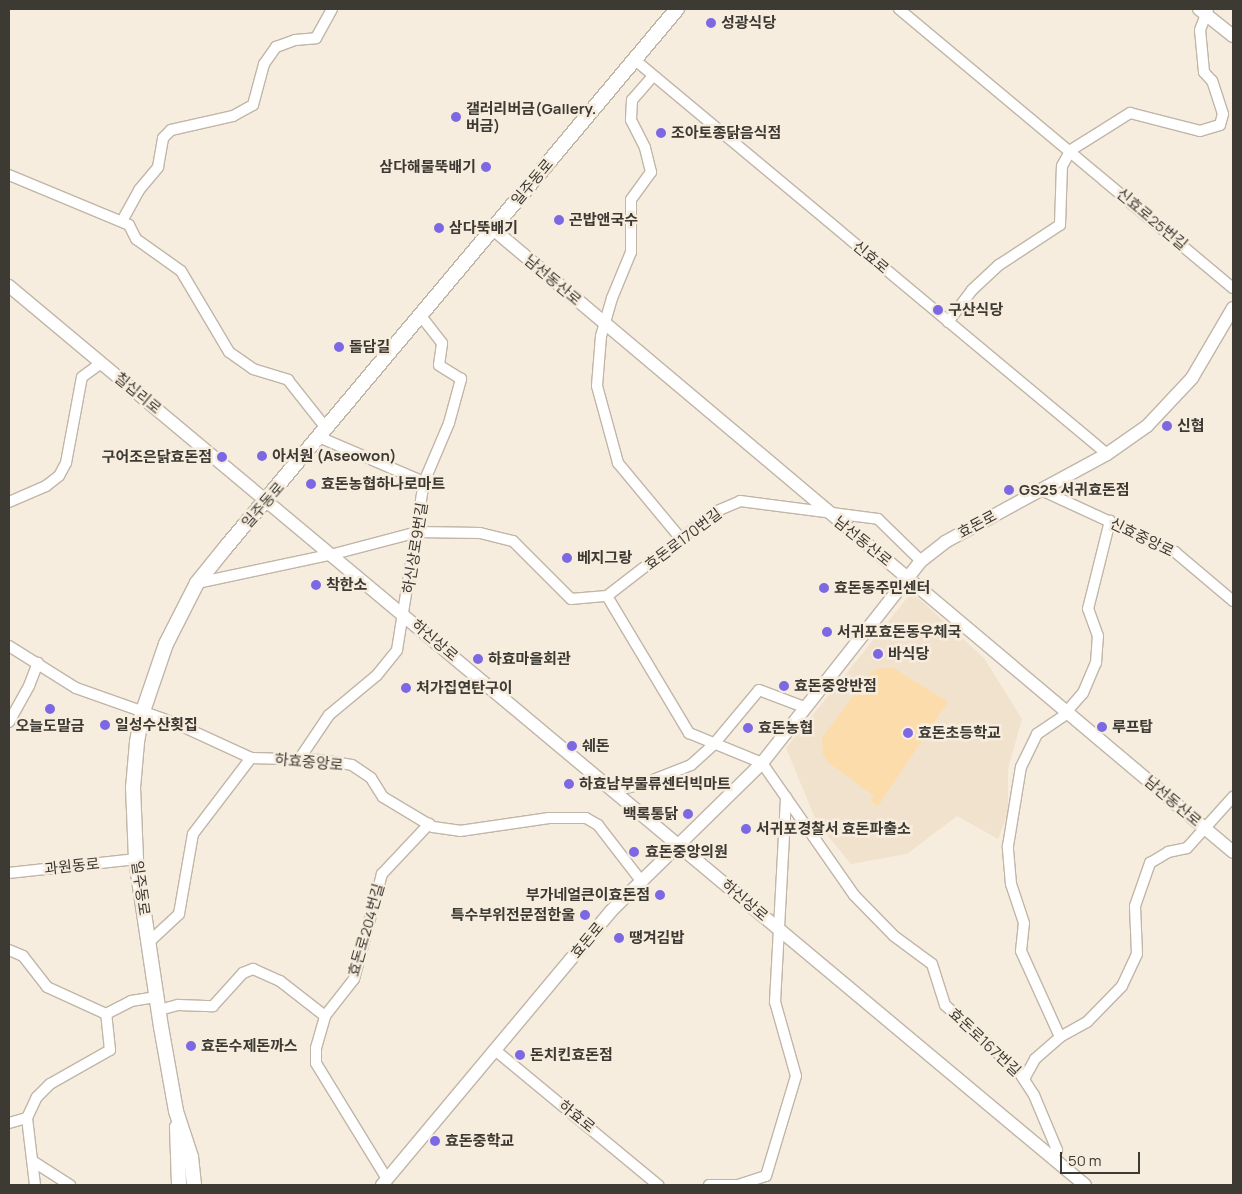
<!DOCTYPE html>
<meta charset="utf-8">
<style>
body{margin:0}
#map{position:relative;width:1242px;height:1194px;overflow:hidden;background:#f7edde;font-family:Manrope,"Noto Sans KR",sans-serif}
div>[style]{position:absolute}
[style*='--x']{left:calc(var(--x)*1px);top:calc(var(--y)*1px);width:calc(var(--w)*1px);rotate:calc(var(--a)*1deg)}
.built>*{inset:0;background:#f1e2cd}
.green>*{inset:0;background:#fddcab}
.roads{filter:drop-shadow(1px 0 #c0b6a8) drop-shadow(-1px 0 #c0b6a8) drop-shadow(0 1px #c0b6a8) drop-shadow(0 -1px #c0b6a8)}
.minor>*{height:10px;margin:-5px;padding:0 5px;transform-origin:5px;border-radius:5px;background:#fff}
.tertiary>*{height:12px;margin:-6px;padding:0 6px;transform-origin:6px;border-radius:6px;background:#fff}
.secondary>*{height:14px;margin:-7px;padding:0 7px;transform-origin:7px;border-radius:7px;background:#fff}
.dots>*{width:14px;height:14px;translate:-50% -50%;box-sizing:border-box;border:2px solid #f7edde;border-radius:50%}
span{translate:-50% -50%;white-space:nowrap;text-align:center;line-height:1.15;-webkit-text-stroke:5px #f7edde;paint-order:stroke}
.poi-label{font-size:15px;color:#3d3933;font-weight:700}
.left{translate:0 -50%;text-align:left}
.right{translate:-100% -50%;text-align:right}
.street-label{font-size:15px;color:#3d3933}
.frame{position:absolute;inset:0;border:10px solid #3d3933;pointer-events:none}
.scale{position:absolute;left:1060px;top:1152px;width:80px;height:22px;box-sizing:border-box;border:2px solid #3d3933;border-top:0;padding-left:6px;font-size:15px;line-height:18px;white-space:nowrap;color:#3d3933;-webkit-text-stroke:4px #f7edde;paint-order:stroke}
</style>
<div id="map">
<div class="built">
<div style="clip-path:polygon(915px 595px,984px 658px,1022px 719px,1008px 769px,1008px 813px,998px 839px,957px 816px,907px 854px,851px 864px,817px 823px,786px 748px,907px 598px)"></div>
</div>
<div class="green">
<div style="clip-path:polygon(893px 668px,948px 702px,878px 806px,870px 801px,874px 796px,829px 763px,823px 755px,822px 738px,868px 676px,875px 669px)"></div>
</div>
<div class="roads">
<div class="minor">
<div style="--x:899;--y:9;--w:435;--a:39.9"></div>
<div style="--x:635;--y:60;--w:615;--a:39.85"></div>
<div style="--x:653;--y:76;--w:32;--a:131"></div>
<div style="--x:632;--y:100;--w:20;--a:93"></div>
<div style="--x:631;--y:120;--w:31;--a:63"></div>
<div style="--x:645;--y:148;--w:25;--a:76"></div>
<div style="--x:651;--y:172;--w:34;--a:126"></div>
<div style="--x:631;--y:200;--w:52;--a:90"></div>
<div style="--x:631;--y:252;--w:50;--a:112.4"></div>
<div style="--x:612;--y:298;--w:40;--a:106"></div>
<div style="--x:601;--y:336;--w:50;--a:94.6"></div>
<div style="--x:597;--y:386;--w:80;--a:74.7"></div>
<div style="--x:618;--y:463;--w:99;--a:50.3"></div>
<div style="--x:9;--y:175;--w:130;--a:22.6"></div>
<div style="--x:129;--y:225;--w:16;--a:63"></div>
<div style="--x:136;--y:239;--w:55;--a:35.4"></div>
<div style="--x:181;--y:271;--w:94;--a:59.3"></div>
<div style="--x:229;--y:352;--w:29;--a:35"></div>
<div style="--x:253;--y:369;--w:37;--a:17"></div>
<div style="--x:288;--y:380;--w:61;--a:51.6"></div>
<div style="--x:122;--y:221;--w:35;--a:-61"></div>
<div style="--x:139;--y:190;--w:30;--a:-50"></div>
<div style="--x:158;--y:167;--w:29;--a:-80"></div>
<div style="--x:163;--y:138;--w:11;--a:-45"></div>
<div style="--x:171;--y:130;--w:64;--a:-12.7"></div>
<div style="--x:233;--y:116;--w:23;--a:-29"></div>
<div style="--x:253;--y:105;--w:42;--a:-75"></div>
<div style="--x:264;--y:64;--w:21;--a:-55"></div>
<div style="--x:276;--y:47;--w:20;--a:-20"></div>
<div style="--x:295;--y:40;--w:21;--a:-5"></div>
<div style="--x:316;--y:38;--w:33;--a:-61"></div>
<div style="--x:948;--y:322;--w:40;--a:-53"></div>
<div style="--x:972;--y:290;--w:37;--a:-43"></div>
<div style="--x:999;--y:265;--w:73;--a:-33.3"></div>
<div style="--x:1060;--y:225;--w:59;--a:-88.1"></div>
<div style="--x:1062;--y:166;--w:18;--a:-61"></div>
<div style="--x:1071;--y:150;--w:70;--a:-32.1"></div>
<div style="--x:1130;--y:113;--w:72;--a:14.4"></div>
<div style="--x:1200;--y:131;--w:21;--a:-17"></div>
<div style="--x:1220;--y:125;--w:11;--a:-75"></div>
<div style="--x:1223;--y:114;--w:35;--a:-108"></div>
<div style="--x:1212;--y:81;--w:12;--a:-132"></div>
<div style="--x:1204;--y:72;--w:42;--a:-95.4"></div>
<div style="--x:1200;--y:30;--w:22;--a:-69"></div>
<div style="--x:319;--y:437;--w:114;--a:23.2"></div>
<div style="--x:1041;--y:490;--w:148;--a:24.8"></div>
<div style="--x:1175;--y:552;--w:76;--a:40.2"></div>
<div style="--x:9;--y:502;--w:40;--a:-23.4"></div>
<div style="--x:46;--y:486;--w:16;--a:-38"></div>
<div style="--x:59;--y:476;--w:15;--a:-62"></div>
<div style="--x:66;--y:463;--w:87;--a:-79.5"></div>
<div style="--x:82;--y:377;--w:24;--a:-36"></div>
<div style="--x:197;--y:583;--w:140;--a:-12"></div>
<div style="--x:334;--y:554;--w:87;--a:-14.7"></div>
<div style="--x:418;--y:532;--w:62;--a:0.9"></div>
<div style="--x:480;--y:533;--w:34;--a:14"></div>
<div style="--x:513;--y:541;--w:82;--a:45"></div>
<div style="--x:571;--y:599;--w:36;--a:-5"></div>
<div style="--x:607;--y:596;--w:139;--a:-37.7"></div>
<div style="--x:717;--y:511;--w:25;--a:-23"></div>
<div style="--x:740;--y:501;--w:139;--a:7.4"></div>
<div style="--x:878;--y:519;--w:60;--a:44.3"></div>
<div style="--x:607;--y:596;--w:160;--a:59.1"></div>
<div style="--x:689;--y:733;--w:79;--a:22.3"></div>
<div style="--x:762;--y:763;--w:161;--a:55.1"></div>
<div style="--x:854;--y:895;--w:57;--a:45.7"></div>
<div style="--x:894;--y:936;--w:47;--a:36.4"></div>
<div style="--x:932;--y:964;--w:43;--a:72.4"></div>
<div style="--x:945;--y:1005;--w:100;--a:42.2"></div>
<div style="--x:1019;--y:1072;--w:27;--a:57"></div>
<div style="--x:1034;--y:1095;--w:60;--a:67.3"></div>
<div style="--x:1057;--y:1150;--w:9;--a:131"></div>
<div style="--x:9;--y:646;--w:79;--a:32.1"></div>
<div style="--x:76;--y:688;--w:105;--a:19.5"></div>
<div style="--x:175;--y:723;--w:84;--a:24.7"></div>
<div style="--x:251;--y:758;--w:70;--a:1.6"></div>
<div style="--x:321;--y:760;--w:31;--a:9"></div>
<div style="--x:352;--y:765;--w:23;--a:34"></div>
<div style="--x:371;--y:778;--w:22;--a:58"></div>
<div style="--x:383;--y:797;--w:58;--a:31"></div>
<div style="--x:433;--y:827;--w:27;--a:8"></div>
<div style="--x:460;--y:831;--w:90;--a:-8.3"></div>
<div style="--x:549;--y:818;--w:37;--a:0"></div>
<div style="--x:586;--y:818;--w:14;--a:30"></div>
<div style="--x:598;--y:825;--w:72;--a:52.3"></div>
<div style="--x:9;--y:722;--w:41;--a:-60.9"></div>
<div style="--x:29;--y:686;--w:25;--a:-69"></div>
<div style="--x:300;--y:758;--w:52;--a:-56"></div>
<div style="--x:329;--y:715;--w:62;--a:-39.8"></div>
<div style="--x:377;--y:675;--w:32;--a:-51"></div>
<div style="--x:397;--y:650;--w:170;--a:-80.9"></div>
<div style="--x:424;--y:482;--w:64;--a:-67"></div>
<div style="--x:449;--y:423;--w:46;--a:-74.7"></div>
<div style="--x:461;--y:379;--w:26;--a:-148"></div>
<div style="--x:439;--y:365;--w:22;--a:-82"></div>
<div style="--x:442;--y:343;--w:36;--a:-128"></div>
<div style="--x:613;--y:791;--w:31;--a:-13"></div>
<div style="--x:643;--y:784;--w:52;--a:-21.6"></div>
<div style="--x:691;--y:765;--w:31;--a:-42"></div>
<div style="--x:714;--y:744;--w:70;--a:-50.2"></div>
<div style="--x:759;--y:690;--w:48;--a:20.7"></div>
<div style="--x:9;--y:873;--w:128;--a:-6.3"></div>
<div style="--x:149;--y:942;--w:41;--a:-43"></div>
<div style="--x:179;--y:914;--w:81;--a:-80.1"></div>
<div style="--x:193;--y:834;--w:96;--a:-52.7"></div>
<div style="--x:9;--y:950;--w:15;--a:23"></div>
<div style="--x:23;--y:956;--w:39;--a:52"></div>
<div style="--x:47;--y:987;--w:65;--a:24.6"></div>
<div style="--x:106;--y:1014;--w:28;--a:-27"></div>
<div style="--x:131;--y:1001;--w:26;--a:-9"></div>
<div style="--x:159;--y:1010;--w:20;--a:-15"></div>
<div style="--x:178;--y:1005;--w:35;--a:2"></div>
<div style="--x:213;--y:1006;--w:45;--a:-47.7"></div>
<div style="--x:243;--y:973;--w:11;--a:-22"></div>
<div style="--x:253;--y:969;--w:30;--a:24"></div>
<div style="--x:280;--y:981;--w:57;--a:37.9"></div>
<div style="--x:1060;--y:1037;--w:94;--a:-114.4"></div>
<div style="--x:1021;--y:951;--w:28;--a:-84"></div>
<div style="--x:1024;--y:923;--w:41;--a:-108.4"></div>
<div style="--x:1011;--y:884;--w:38;--a:-95"></div>
<div style="--x:1008;--y:846;--w:80;--a:-80.7"></div>
<div style="--x:1021;--y:767;--w:37;--a:-64"></div>
<div style="--x:1037;--y:734;--w:30;--a:-34"></div>
<div style="--x:1062;--y:717;--w:32;--a:-49"></div>
<div style="--x:1083;--y:693;--w:33;--a:-67"></div>
<div style="--x:1096;--y:663;--w:27;--a:-86"></div>
<div style="--x:1098;--y:636;--w:29;--a:-110"></div>
<div style="--x:1088;--y:609;--w:91;--a:-76"></div>
<div style="--x:495;--y:1050;--w:212;--a:39.6"></div>
<div style="--x:1024;--y:1079;--w:23;--a:-61"></div>
<div style="--x:1035;--y:1059;--w:33;--a:-41"></div>
<div style="--x:1060;--y:1037;--w:31;--a:-29"></div>
<div style="--x:1087;--y:1022;--w:50;--a:-45.8"></div>
<div style="--x:1122;--y:986;--w:35;--a:-65"></div>
<div style="--x:1137;--y:954;--w:48;--a:-92.4"></div>
<div style="--x:1135;--y:906;--w:46;--a:-70.8"></div>
<div style="--x:1150;--y:863;--w:21;--a:-31"></div>
<div style="--x:1168;--y:852;--w:19;--a:-12"></div>
<div style="--x:1187;--y:848;--w:69;--a:-48"></div>
<div style="--x:9;--y:1123;--w:19;--a:-16"></div>
<div style="--x:34;--y:1162;--w:43;--a:32.6"></div>
<div style="--x:387;--y:1179;--w:136;--a:-121.5"></div>
<div style="--x:316;--y:1063;--w:15;--a:-90"></div>
<div style="--x:316;--y:1048;--w:33;--a:-74"></div>
<div style="--x:325;--y:1016;--w:47;--a:-51.9"></div>
<div style="--x:354;--y:979;--w:109;--a:-75.1"></div>
<div style="--x:382;--y:874;--w:69;--a:-46.8"></div>
<div style="--x:35;--y:1185;--w:67;--a:-96.8"></div>
<div style="--x:27;--y:1118;--w:23;--a:-65"></div>
<div style="--x:37;--y:1097;--w:18;--a:-45"></div>
<div style="--x:50;--y:1084;--w:69;--a:-29.5"></div>
<div style="--x:110;--y:1050;--w:36;--a:-96"></div>
<div style="--x:709;--y:1185;--w:29;--a:0"></div>
<div style="--x:738;--y:1185;--w:29;--a:-18"></div>
<div style="--x:766;--y:1176;--w:104;--a:-73.3"></div>
<div style="--x:796;--y:1076;--w:77;--a:-105.8"></div>
<div style="--x:775;--y:1002;--w:205;--a:-86.9"></div>
</div>
<div class="tertiary">
<div style="--x:1199;--y:9;--w:43;--a:38.5"></div>
<div style="--x:493;--y:229;--w:967;--a:40.09"></div>
<div style="--x:9;--y:286;--w:1402;--a:39.88"></div>
<div style="--x:382;--y:1185;--w:357;--a:-50.1"></div>
<div style="--x:611;--y:911;--w:211;--a:-44.4"></div>
<div style="--x:762;--y:763;--w:257;--a:-51.8"></div>
<div style="--x:921;--y:561;--w:31;--a:-38"></div>
<div style="--x:945;--y:542;--w:184;--a:-28.5"></div>
<div style="--x:1107;--y:454;--w:49;--a:-35"></div>
<div style="--x:1147;--y:426;--w:66;--a:-46.8"></div>
<div style="--x:1192;--y:378;--w:81;--a:-59.6"></div>
</div>
<div class="secondary">
<div style="--x:177;--y:1127;--w:58;--a:88"></div>
<div style="--x:194;--y:1185;--w:28;--a:-96"></div>
<div style="--x:191;--y:1157;--w:48;--a:-108.1"></div>
<div style="--x:176;--y:1111;--w:85;--a:-100.1"></div>
<div style="--x:161;--y:1027;--w:170;--a:-98.5"></div>
<div style="--x:136;--y:859;--w:71;--a:-92.4"></div>
<div style="--x:133;--y:788;--w:46;--a:-85"></div>
<div style="--x:137;--y:742;--w:28;--a:-80"></div>
<div style="--x:142;--y:714;--w:74;--a:-71.1"></div>
<div style="--x:166;--y:644;--w:68;--a:-63.1"></div>
<div style="--x:197;--y:583;--w:46;--a:-51.1"></div>
<div style="--x:226;--y:547;--w:702;--a:-50.03"></div>
</div>
</div>
<div class="dots">
<div style="left:711px;top:23px;background:#7c68e3"></div>
<div style="left:456px;top:117px;background:#7c68e3"></div>
<div style="left:661px;top:133px;background:#7c68e3"></div>
<div style="left:486px;top:167px;background:#7c68e3"></div>
<div style="left:559px;top:220px;background:#7c68e3"></div>
<div style="left:439px;top:228px;background:#7c68e3"></div>
<div style="left:938px;top:310px;background:#7c68e3"></div>
<div style="left:339px;top:347px;background:#7c68e3"></div>
<div style="left:1167px;top:426px;background:#7c68e3"></div>
<div style="left:262px;top:456px;background:#7c68e3"></div>
<div style="left:222px;top:457px;background:#7c68e3"></div>
<div style="left:311px;top:484px;background:#7c68e3"></div>
<div style="left:1009px;top:490px;background:#7c68e3"></div>
<div style="left:567px;top:558px;background:#7c68e3"></div>
<div style="left:316px;top:585px;background:#7c68e3"></div>
<div style="left:824px;top:588px;background:#7c68e3"></div>
<div style="left:827px;top:632px;background:#7c68e3"></div>
<div style="left:878px;top:654px;background:#7c68e3"></div>
<div style="left:478px;top:659px;background:#7c68e3"></div>
<div style="left:784px;top:686px;background:#7c68e3"></div>
<div style="left:406px;top:688px;background:#7c68e3"></div>
<div style="left:50px;top:709px;background:#7c68e3"></div>
<div style="left:105px;top:725px;background:#7c68e3"></div>
<div style="left:1102px;top:727px;background:#7c68e3"></div>
<div style="left:748px;top:728px;background:#7c68e3"></div>
<div style="left:908px;top:733px;background:#7c68e3"></div>
<div style="left:572px;top:746px;background:#7c68e3"></div>
<div style="left:569px;top:784px;background:#7c68e3"></div>
<div style="left:688px;top:814px;background:#7c68e3"></div>
<div style="left:746px;top:829px;background:#7c68e3"></div>
<div style="left:634px;top:852px;background:#7c68e3"></div>
<div style="left:660px;top:895px;background:#7c68e3"></div>
<div style="left:585px;top:915px;background:#7c68e3"></div>
<div style="left:619px;top:938px;background:#7c68e3"></div>
<div style="left:191px;top:1046px;background:#7c68e3"></div>
<div style="left:520px;top:1055px;background:#7c68e3"></div>
<div style="left:435px;top:1141px;background:#7c68e3"></div>
</div>
<div class="poi-label">
<span class="left" style="left:721px;top:23px">성광식당</span>
<span class="left" style="left:466px;top:117px">갤러리버금(Gallery.<br>버금)</span>
<span class="left" style="left:671px;top:133px">조아토종닭음식점</span>
<span class="right" style="left:476px;top:167px">삼다해물뚝배기</span>
<span class="left" style="left:569px;top:220px">곤밥앤국수</span>
<span class="left" style="left:449px;top:228px">삼다뚝배기</span>
<span class="left" style="left:948px;top:310px">구산식당</span>
<span class="left" style="left:349px;top:347px">돌담길</span>
<span class="left" style="left:1177px;top:426px">신협</span>
<span class="left" style="left:272px;top:456px">아서원 (Aseowon)</span>
<span class="right" style="left:212px;top:457px">구어조은닭효돈점</span>
<span class="left" style="left:321px;top:484px">효돈농협하나로마트</span>
<span class="left" style="left:1019px;top:490px">GS25 서귀효돈점</span>
<span class="left" style="left:577px;top:558px">베지그랑</span>
<span class="left" style="left:326px;top:585px">착한소</span>
<span class="left" style="left:834px;top:588px">효돈동주민센터</span>
<span class="left" style="left:837px;top:632px">서귀포효돈동우체국</span>
<span class="left" style="left:888px;top:654px">바식당</span>
<span class="left" style="left:488px;top:659px">하효마을회관</span>
<span class="left" style="left:794px;top:686px">효돈중앙반점</span>
<span class="left" style="left:416px;top:688px">처가집연탄구이</span>
<span class="left" style="left:115px;top:725px">일성수산횟집</span>
<span style="left:50px;top:726px">오늘도말금</span>
<span class="left" style="left:1112px;top:727px">루프탑</span>
<span class="left" style="left:758px;top:728px">효돈농협</span>
<span class="left" style="left:918px;top:733px">효돈초등학교</span>
<span class="left" style="left:582px;top:746px">쉐돈</span>
<span class="left" style="left:579px;top:784px">하효남부물류센터빅마트</span>
<span class="right" style="left:678px;top:814px">백록통닭</span>
<span class="left" style="left:756px;top:829px">서귀포경찰서 효돈파출소</span>
<span class="left" style="left:645px;top:852px">효돈중앙의원</span>
<span class="right" style="left:650px;top:895px">부가네얼큰이효돈점</span>
<span class="right" style="left:575px;top:915px">특수부위전문점한울</span>
<span class="left" style="left:629px;top:938px">땡겨김밥</span>
<span class="left" style="left:201px;top:1046px">효돈수제돈까스</span>
<span class="left" style="left:530px;top:1055px">돈치킨효돈점</span>
<span class="left" style="left:445px;top:1141px">효돈중학교</span>
</div>
<div class="street-label">
<span style="left:532px;top:182px;rotate:-50deg">일주동로</span>
<span style="left:1152px;top:219px;rotate:40deg">신효로25번길</span>
<span style="left:871px;top:257px;rotate:40deg">신효로</span>
<span style="left:553px;top:280px;rotate:40deg">남선동산로</span>
<span style="left:138px;top:393px;rotate:39deg">칠십리로</span>
<span style="left:263px;top:505px;rotate:-49deg">일주동로</span>
<span style="left:977px;top:524px;rotate:-28deg">효돈로</span>
<span style="left:1142px;top:537px;rotate:26deg">신효중앙로</span>
<span style="left:683px;top:539px;rotate:-37deg">효돈로170번길</span>
<span style="left:863px;top:541px;rotate:39deg">남선동산로</span>
<span style="left:415px;top:548px;rotate:-81deg">하신상로9번길</span>
<span style="left:435px;top:640px;rotate:40deg">하신상로</span>
<span style="left:309px;top:762px;rotate:5deg">하효중앙로</span>
<span style="left:1173px;top:801px;rotate:40deg">남선동산로</span>
<span style="left:72px;top:866px;rotate:-6deg">과원동로</span>
<span style="left:141px;top:888px;rotate:82deg">일주동로</span>
<span style="left:745px;top:900px;rotate:40deg">하신상로</span>
<span style="left:366px;top:930px;rotate:-74deg">효돈로204번길</span>
<span style="left:587px;top:940px;rotate:-50deg">효돈로</span>
<span style="left:985px;top:1042px;rotate:43deg">효돈로167번길</span>
<span style="left:577px;top:1116px;rotate:39deg">하효로</span>
</div>
<div class="frame"></div>
<div class="scale">50 m</div>
</div>
